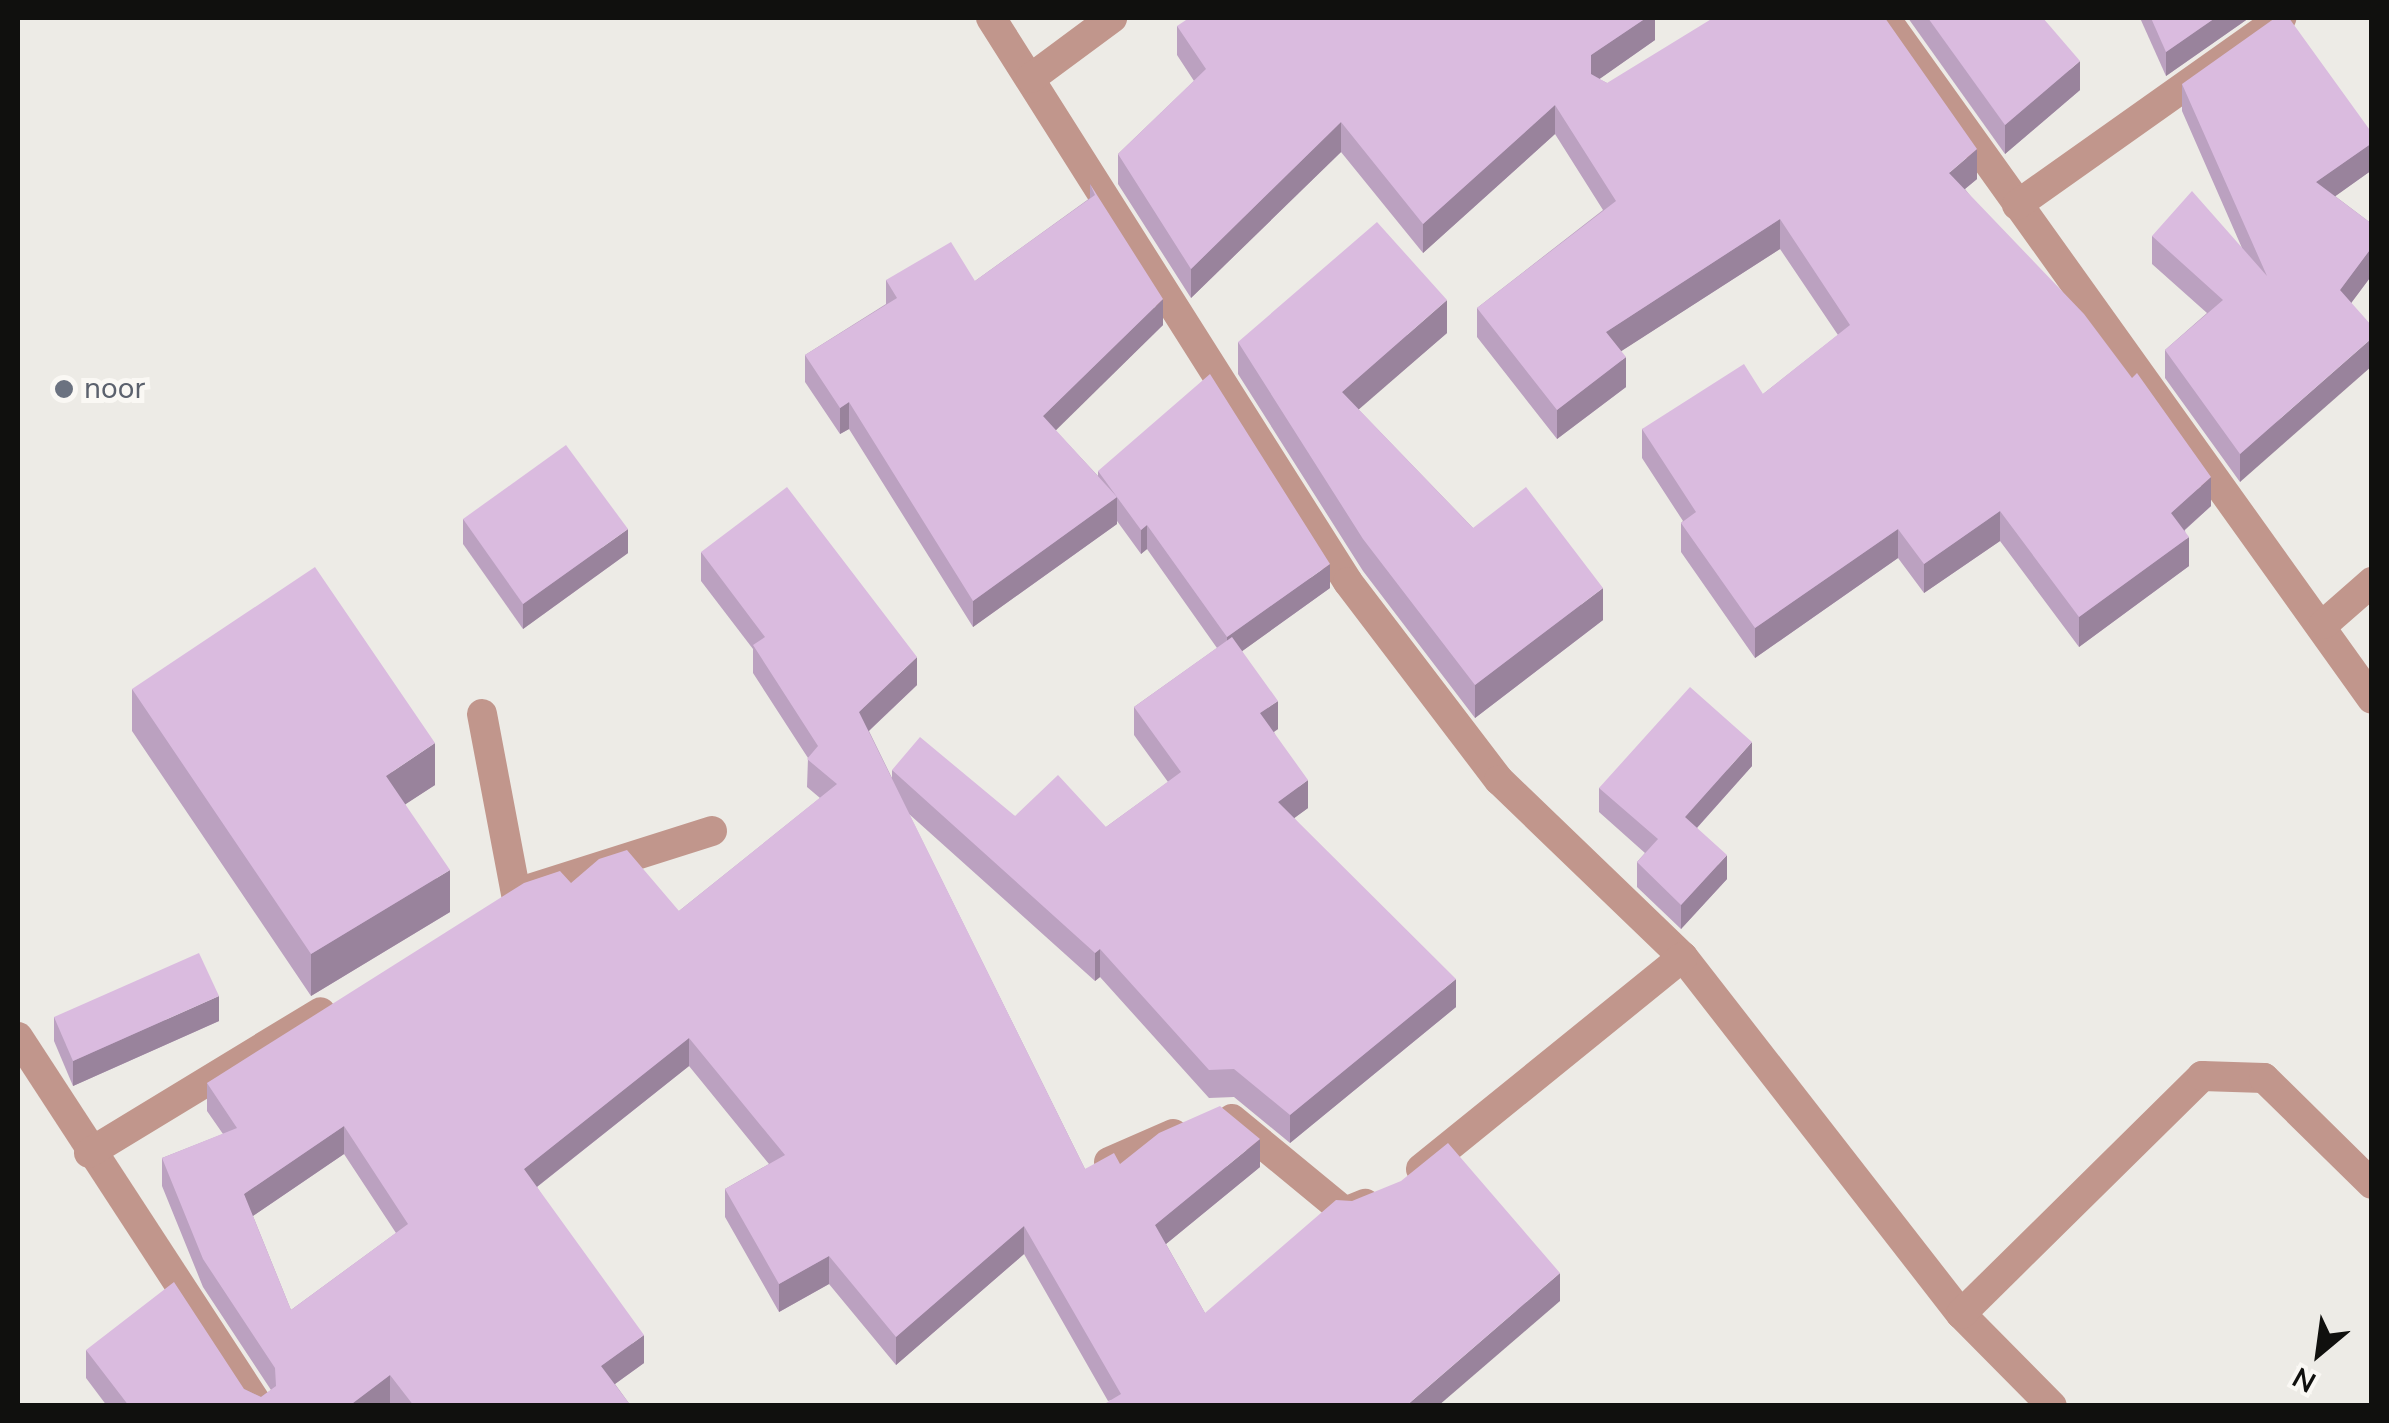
<!DOCTYPE html>
<style>
body{margin:0}
#map{position:relative;width:2389px;height:1423px;overflow:hidden;background:#edebe6;font-family:"Nunito Sans",sans-serif}
div>[style]{position:absolute}
[style*='--x']{left:calc(var(--x)*1px);top:calc(var(--y)*1px);width:calc(var(--w)*1px);rotate:calc(var(--a)*1deg)}
.minor>*{height:30px;margin:-15px;padding:0 15px;transform-origin:15px;border-radius:15px;background:#c1968c}
.wall>*{inset:0;background:#bba1c0}
.shaded-wall>*{inset:0;background:#99839c}
.building>*{inset:0;background:#dabbdf}
.dots>*{width:28px;height:28px;translate:-50% -50%;box-sizing:border-box;border:5px solid #faf8f4;border-radius:50%}
span{translate:-50% -50%;white-space:nowrap;text-align:center;line-height:1.15;-webkit-text-stroke:10px #faf8f4;paint-order:stroke}
.worship-label{font-size:30px;color:#5b616d}
.left{translate:0 -50%;text-align:left}
.frame{position:absolute;inset:0;border:20px solid #10100e;pointer-events:none}
.north{position:absolute;left:2269px;top:1303px;width:100px;height:100px;-webkit-text-stroke:8px #faf8f4;paint-order:stroke;rotate:209deg;font-size:28px;font-weight:700;line-height:40px;text-align:center;color:#10100e}
.north::after{content:'';display:block;margin:auto;width:35px;height:45px;background:#10100e;clip-path:polygon(50% 0,100% 100%,50% 72%,0 100%)}
</style>
<div id="map">
<div class="minor">
<div style="--x:991;--y:18;--w:667;--a:57.67"></div>
<div style="--x:1348;--y:582;--w:249;--a:52.7"></div>
<div style="--x:1499;--y:780;--w:255;--a:43.9"></div>
<div style="--x:1683;--y:957;--w:452;--a:52.1"></div>
<div style="--x:1961;--y:1314;--w:129;--a:45.3"></div>
<div style="--x:1885;--y:18;--w:837;--a:54.43"></div>
<div style="--x:1031;--y:78;--w:101;--a:-36.5"></div>
<div style="--x:2017;--y:205;--w:324;--a:-35.3"></div>
<div style="--x:2324;--y:624;--w:64;--a:-41.2"></div>
<div style="--x:482;--y:714;--w:183;--a:79.3"></div>
<div style="--x:529;--y:889;--w:192;--a:-17.6"></div>
<div style="--x:18;--y:1037;--w:441;--a:56.9"></div>
<div style="--x:1232;--y:1119;--w:146;--a:39.5"></div>
<div style="--x:1345;--y:1212;--w:22;--a:-22"></div>
<div style="--x:89;--y:1153;--w:271;--a:-31.3"></div>
<div style="--x:1109;--y:1162;--w:70;--a:-23.6"></div>
<div style="--x:1421;--y:1169;--w:337;--a:-39"></div>
<div style="--x:1961;--y:1314;--w:339;--a:-44.6"></div>
<div style="--x:2202;--y:1076;--w:62;--a:1.8"></div>
<div style="--x:2264;--y:1078;--w:151;--a:44.5"></div>
</div>
<div class="wall">
<div style="clip-path:polygon(1655px 18px,1655px 40px,1599px 79px,1607px 83px,1977px 179px,1965px 189px,2211px 506px,2185px 530px,2189px 566px,2079px 647px,2000px 541px,1924px 593px,1898px 558px,1755px 658px,1681px 552px,1681px 523px,1683px 521px,1642px 458px,1642px 429px,1763px 394px,1838px 335px,1780px 249px,1621px 351px,1626px 387px,1557px 439px,1477px 337px,1477px 308px,1603px 210px,1555px 134px,1423px 253px,1341px 152px,1191px 298px,1118px 184px,1118px 154px,1194px 81px,1177px 55px,1177px 26px)"></div>
<div style="clip-path:polygon(1908px 18px,2043px 18px,2080px 90px,2005px 154px)"></div>
<div style="clip-path:polygon(2140px 18px,2249px 18px,2166px 76px)"></div>
<div style="clip-path:polygon(2182px 84px,2372px 133px,2372px 170px,2335px 196px,2372px 224px,2372px 275px,2351px 303px,2240px 482px,2165px 378px,2165px 350px,2207px 313px,2152px 264px,2152px 236px,2242px 248px,2182px 111px)"></div>
<div style="clip-path:polygon(evenodd,1090px 184px,1163px 325px,1055px 430px,1098px 476px,1098px 471px,1330px 588px,1242px 651px,1278px 729px,1274px 732px,1308px 808px,1294px 818px,1456px 1007px,1290px 1143px,1234px 1097px,1209px 1098px,1100px 977px,1095px 981px,909px 814px,1085px 1169px,1120px 1164px,1260px 1167px,1166px 1244px,1205px 1313px,1560px 1301px,1108px 1401px,1024px 1254px,896px 1365px,829px 1284px,779px 1312px,725px 1217px,725px 1189px,769px 1164px,689px 1066px,537px 1187px,644px 1363px,615px 1384px,631px 1406px,393px 1406px,390px 1403px,387px 1406px,107px 1406px,86px 1378px,86px 1350px,244px 1389px,261px 1397px,271px 1390px,203px 1287px,162px 1186px,162px 1158px,223px 1134px,207px 1111px,207px 1083px,571px 883px,679px 911px,820px 798px,807px 787px,808px 758px,753px 673px,753px 649px,701px 581px,701px 552px,917px 685px,869px 731px,892px 778px,892px 770px,1015px 816px,1106px 827px,1168px 782px,1134px 735px,1134px 707px,1217px 648px,1147px 549px,1141px 554px,1117px 521px,1117px 524px,973px 627px,849px 429px,840px 434px,805px 382px,805px 355px,886px 304px,886px 280px,975px 281px,1090px 198px,1090px 184px,344px 1154px,396px 1233px,291px 1310px,253px 1216px,344px 1154px)"></div>
<div style="clip-path:polygon(1447px 333px,1358px 409px,1473px 528px,1603px 620px,1475px 718px,1363px 571px,1238px 374px,1238px 342px)"></div>
<div style="clip-path:polygon(463px 519px,628px 553px,523px 629px,463px 544px)"></div>
<div style="clip-path:polygon(132px 689px,435px 785px,405px 804px,450px 912px,311px 996px,132px 731px)"></div>
<div style="clip-path:polygon(1752px 766px,1697px 828px,1727px 879px,1681px 929px,1637px 887px,1637px 862px,1645px 853px,1599px 812px,1599px 788px)"></div>
<div style="clip-path:polygon(54px 1017px,219px 1021px,73px 1086px,54px 1041px)"></div>
</div>
<div class="shaded-wall">
<div style="clip-path:polygon(1646px 18px,1655px 18px,1655px 40px,1591px 85px,1591px 55px)"></div>
<div style="clip-path:polygon(2215px 18px,2249px 18px,2166px 76px,2166px 52px)"></div>
<div style="clip-path:polygon(2080px 61px,2080px 90px,2005px 154px,2005px 125px)"></div>
<div style="clip-path:polygon(1555px 105px,1555px 134px,1423px 253px,1423px 224px)"></div>
<div style="clip-path:polygon(1341px 122px,1341px 152px,1191px 298px,1191px 269px)"></div>
<div style="clip-path:polygon(2372px 143px,2372px 170px,2316px 210px,2316px 182px)"></div>
<div style="clip-path:polygon(1977px 149px,1977px 179px,1949px 202px,1949px 173px)"></div>
<div style="clip-path:polygon(1780px 219px,1780px 249px,1606px 361px,1606px 332px)"></div>
<div style="clip-path:polygon(2372px 247px,2372px 275px,2340px 318px,2340px 290px)"></div>
<div style="clip-path:polygon(1163px 299px,1163px 325px,1043px 443px,1043px 416px)"></div>
<div style="clip-path:polygon(1447px 300px,1447px 333px,1342px 424px,1342px 392px)"></div>
<div style="clip-path:polygon(2372px 338px,2372px 366px,2240px 482px,2240px 454px)"></div>
<div style="clip-path:polygon(1626px 357px,1626px 387px,1557px 439px,1557px 410px)"></div>
<div style="clip-path:polygon(849px 402px,849px 429px,840px 434px,840px 408px)"></div>
<div style="clip-path:polygon(2211px 477px,2211px 506px,2171px 542px,2171px 513px)"></div>
<div style="clip-path:polygon(1117px 497px,1117px 524px,973px 627px,973px 601px)"></div>
<div style="clip-path:polygon(2000px 511px,2000px 541px,1924px 593px,1924px 564px)"></div>
<div style="clip-path:polygon(1147px 525px,1147px 549px,1141px 554px,1141px 530px)"></div>
<div style="clip-path:polygon(628px 529px,628px 553px,523px 629px,523px 604px)"></div>
<div style="clip-path:polygon(1898px 529px,1898px 558px,1755px 658px,1755px 628px)"></div>
<div style="clip-path:polygon(2189px 537px,2189px 566px,2079px 647px,2079px 617px)"></div>
<div style="clip-path:polygon(1330px 564px,1330px 588px,1227px 662px,1227px 637px)"></div>
<div style="clip-path:polygon(1603px 588px,1603px 620px,1475px 718px,1475px 685px)"></div>
<div style="clip-path:polygon(917px 657px,917px 685px,859px 740px,859px 712px)"></div>
<div style="clip-path:polygon(1278px 701px,1278px 729px,1260px 741px,1260px 713px)"></div>
<div style="clip-path:polygon(1752px 742px,1752px 766px,1685px 841px,1685px 817px)"></div>
<div style="clip-path:polygon(435px 743px,435px 785px,386px 817px,386px 776px)"></div>
<div style="clip-path:polygon(1308px 780px,1308px 808px,1278px 830px,1278px 802px)"></div>
<div style="clip-path:polygon(1727px 855px,1727px 879px,1681px 929px,1681px 905px)"></div>
<div style="clip-path:polygon(450px 870px,450px 912px,311px 996px,311px 954px)"></div>
<div style="clip-path:polygon(1100px 949px,1100px 977px,1095px 981px,1095px 953px)"></div>
<div style="clip-path:polygon(1456px 979px,1456px 1007px,1290px 1143px,1290px 1115px)"></div>
<div style="clip-path:polygon(219px 996px,219px 1021px,73px 1086px,73px 1061px)"></div>
<div style="clip-path:polygon(689px 1038px,689px 1066px,524px 1197px,524px 1169px)"></div>
<div style="clip-path:polygon(344px 1126px,344px 1154px,244px 1222px,244px 1194px)"></div>
<div style="clip-path:polygon(1260px 1139px,1260px 1167px,1155px 1253px,1155px 1225px)"></div>
<div style="clip-path:polygon(1024px 1226px,1024px 1254px,896px 1365px,896px 1337px)"></div>
<div style="clip-path:polygon(829px 1256px,829px 1284px,779px 1312px,779px 1284px)"></div>
<div style="clip-path:polygon(1560px 1273px,1560px 1301px,1438px 1406px,1406px 1406px)"></div>
<div style="clip-path:polygon(644px 1335px,644px 1363px,601px 1394px,601px 1366px)"></div>
<div style="clip-path:polygon(390px 1375px,390px 1403px,387px 1406px,349px 1406px)"></div>
</div>
<div class="building">
<div style="clip-path:polygon(1189px 18px,1646px 18px,1591px 55px,1591px 74px,1607px 83px,1713px 18px,1885px 18px,1977px 149px,1949px 173px,2084px 314px,2132px 378px,2137px 373px,2211px 477px,2171px 513px,2189px 537px,2079px 617px,2000px 511px,1924px 564px,1898px 529px,1755px 628px,1681px 523px,1696px 512px,1642px 429px,1744px 364px,1763px 394px,1850px 325px,1780px 219px,1606px 332px,1626px 357px,1557px 410px,1477px 308px,1616px 201px,1555px 105px,1423px 224px,1341px 122px,1191px 269px,1118px 154px,1206px 69px,1177px 26px)"></div>
<div style="clip-path:polygon(1928px 18px,2043px 18px,2080px 61px,2005px 125px)"></div>
<div style="clip-path:polygon(2151px 18px,2215px 18px,2166px 52px)"></div>
<div style="clip-path:polygon(2275px 18px,2289px 18px,2372px 133px,2372px 143px,2316px 182px,2372px 224px,2372px 247px,2340px 290px,2372px 326px,2372px 338px,2240px 454px,2165px 350px,2223px 300px,2152px 236px,2192px 191px,2267px 276px,2182px 84px)"></div>
<div style="clip-path:polygon(1090px 184px,1163px 299px,1043px 416px,1117px 497px,973px 601px,849px 402px,840px 408px,805px 355px,897px 298px,886px 280px,951px 242px,975px 281px,1095px 195px)"></div>
<div style="clip-path:polygon(1377px 222px,1447px 300px,1342px 392px,1473px 528px,1526px 487px,1603px 588px,1475px 685px,1363px 539px,1238px 342px)"></div>
<div style="clip-path:polygon(1210px 374px,1330px 564px,1227px 637px,1147px 525px,1141px 530px,1098px 471px)"></div>
<div style="clip-path:polygon(566px 445px,628px 529px,523px 604px,463px 519px)"></div>
<div style="clip-path:polygon(evenodd,787px 487px,917px 657px,859px 712px,1085px 1169px,1114px 1153px,1120px 1164px,1159px 1133px,1220px 1106px,1260px 1139px,1155px 1225px,1205px 1313px,1336px 1200px,1352px 1201px,1401px 1181px,1448px 1143px,1560px 1273px,1406px 1406px,1101px 1406px,1121px 1394px,1024px 1226px,896px 1337px,829px 1256px,779px 1284px,725px 1189px,785px 1155px,689px 1038px,524px 1169px,644px 1335px,601px 1366px,631px 1406px,414px 1406px,390px 1375px,349px 1406px,129px 1406px,86px 1350px,174px 1282px,244px 1389px,261px 1397px,276px 1386px,275px 1368px,203px 1259px,162px 1158px,237px 1128px,207px 1083px,524px 883px,560px 871px,571px 883px,599px 859px,627px 850px,679px 911px,837px 784px,807px 759px,818px 746px,753px 645px,765px 637px,701px 552px,787px 487px,344px 1126px,408px 1224px,291px 1310px,244px 1194px,344px 1126px)"></div>
<div style="clip-path:polygon(315px 567px,435px 743px,386px 776px,450px 870px,311px 954px,132px 689px)"></div>
<div style="clip-path:polygon(1232px 637px,1278px 701px,1260px 713px,1308px 780px,1278px 802px,1456px 979px,1290px 1115px,1234px 1069px,1209px 1070px,1100px 949px,1095px 953px,892px 770px,920px 737px,1015px 816px,1058px 775px,1106px 827px,1181px 772px,1134px 707px)"></div>
<div style="clip-path:polygon(1690px 687px,1752px 742px,1685px 817px,1727px 855px,1681px 905px,1637px 862px,1658px 839px,1599px 788px)"></div>
<div style="clip-path:polygon(199px 953px,219px 996px,73px 1061px,54px 1017px)"></div>
</div>
<div class="dots">
<div style="left:64px;top:389px;background:#6b7280"></div>
</div>
<div class="worship-label">
<span class="left" style="left:84px;top:389px">noor</span>
</div>
<div class="frame"></div>
<div class="north">N</div>
</div>
